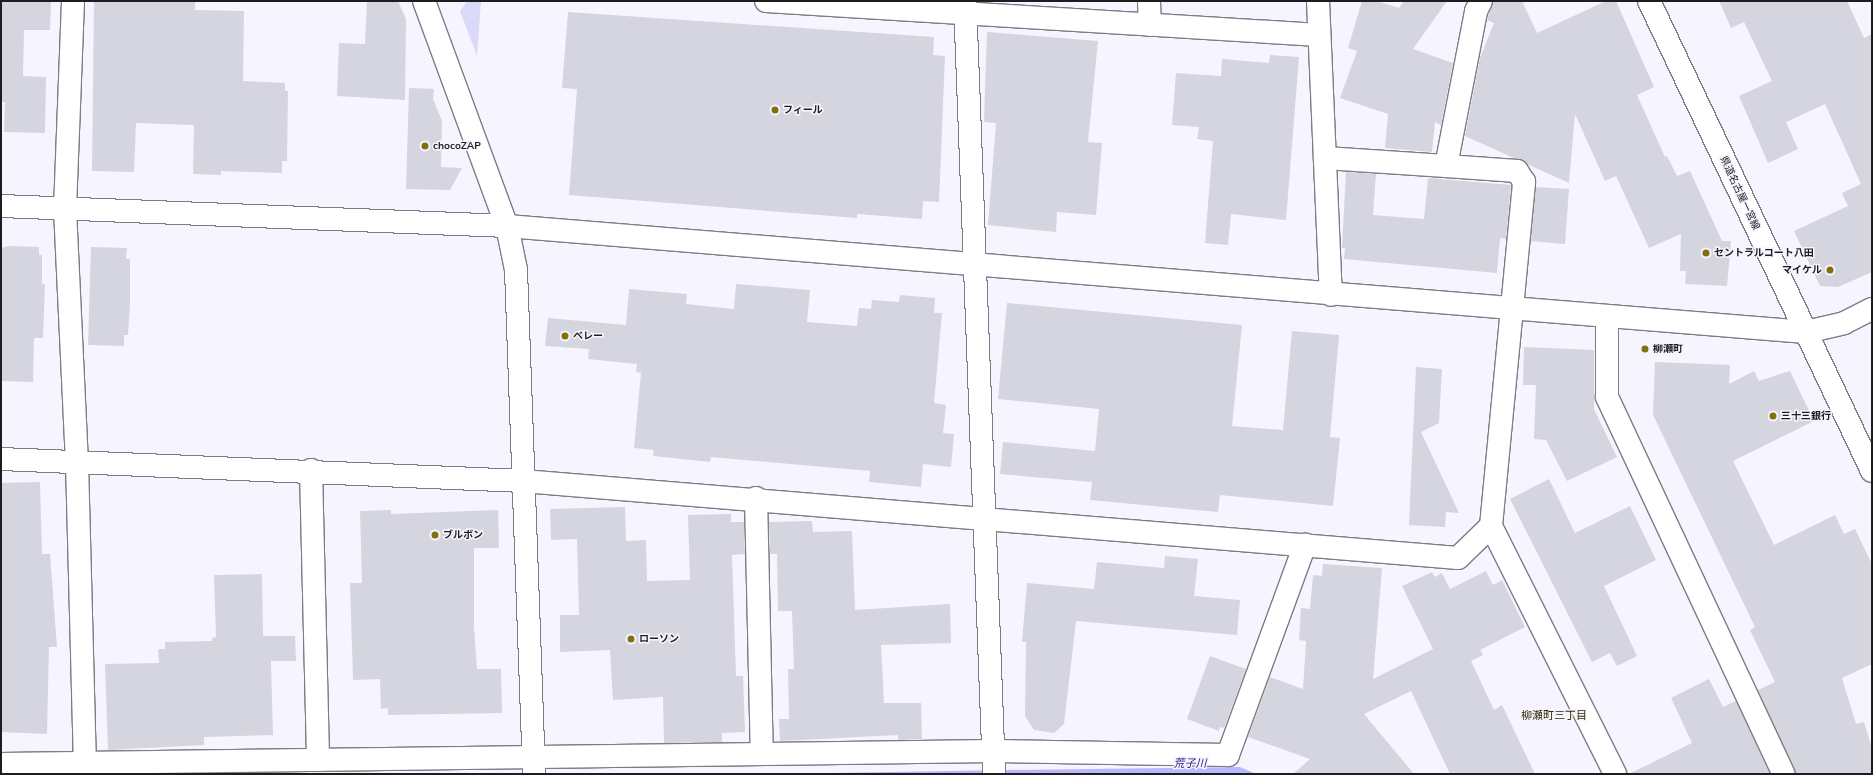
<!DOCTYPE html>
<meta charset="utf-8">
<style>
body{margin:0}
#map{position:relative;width:1873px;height:775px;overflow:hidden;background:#f5f4ff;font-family:Mulish,"Noto Sans JP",sans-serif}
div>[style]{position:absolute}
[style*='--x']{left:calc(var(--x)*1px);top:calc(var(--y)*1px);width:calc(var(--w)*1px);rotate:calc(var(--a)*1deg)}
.green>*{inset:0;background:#dad9f7}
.water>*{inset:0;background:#bbb7ff}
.building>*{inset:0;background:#d5d5df}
.roads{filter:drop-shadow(1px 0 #7c7c85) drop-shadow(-1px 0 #7c7c85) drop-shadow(0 1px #7c7c85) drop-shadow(0 -1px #7c7c85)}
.street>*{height:22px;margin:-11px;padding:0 11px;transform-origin:11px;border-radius:11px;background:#fff}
.secondary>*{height:22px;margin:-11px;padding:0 11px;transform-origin:11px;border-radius:11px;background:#fff}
.dots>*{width:11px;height:11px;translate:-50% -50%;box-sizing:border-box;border:2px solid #f5f4ff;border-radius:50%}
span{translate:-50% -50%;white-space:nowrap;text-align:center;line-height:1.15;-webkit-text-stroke:3px #f5f4ff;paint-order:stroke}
.poi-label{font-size:10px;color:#1d1d21;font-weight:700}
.left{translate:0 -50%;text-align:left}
.right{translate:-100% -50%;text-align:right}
.street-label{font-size:10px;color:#1d1d21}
.neighbourhood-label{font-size:11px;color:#322a00}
.water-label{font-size:11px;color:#311279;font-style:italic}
.frame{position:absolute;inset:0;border:2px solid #1d1d21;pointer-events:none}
</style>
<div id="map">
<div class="green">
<div style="clip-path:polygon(467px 1px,481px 1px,477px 56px,460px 11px)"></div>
</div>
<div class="water">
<div style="clip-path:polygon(1240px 767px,1256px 774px,772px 774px,1008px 770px)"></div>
</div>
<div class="building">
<div style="clip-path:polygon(1px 1px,51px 1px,50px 30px,24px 30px,23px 76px,46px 77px,45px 133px,4px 132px,5px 102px,1px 102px)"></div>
<div style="clip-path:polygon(94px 1px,195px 1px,195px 10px,244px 11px,243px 81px,285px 83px,285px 91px,288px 91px,287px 161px,282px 161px,282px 173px,221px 171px,221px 175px,193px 174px,194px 125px,136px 123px,134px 172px,92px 171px)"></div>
<div style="clip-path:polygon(367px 1px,398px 1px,406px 19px,405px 100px,337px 96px,339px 43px,365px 44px)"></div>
<div style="clip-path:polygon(1362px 1px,1377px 1px,1399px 8px,1404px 1px,1447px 1px,1413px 49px,1453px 63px,1441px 125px,1435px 122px,1432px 152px,1385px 148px,1388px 114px,1340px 98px,1357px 51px,1348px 48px)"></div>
<div style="clip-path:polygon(1493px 1px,1522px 1px,1537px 33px,1606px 1px,1616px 1px,1654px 87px,1637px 95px,1665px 157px,1667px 156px,1677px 176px,1690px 171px,1722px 241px,1731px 241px,1727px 286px,1685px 284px,1686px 271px,1680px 271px,1681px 234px,1649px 248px,1616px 176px,1605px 181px,1575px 114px,1569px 183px,1465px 136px,1480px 58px,1494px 23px,1487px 20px)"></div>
<div style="clip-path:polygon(1719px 1px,1847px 1px,1864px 38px,1872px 34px,1872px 272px,1838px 287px,1820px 286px,1794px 231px,1848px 206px,1842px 193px,1861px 184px,1825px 104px,1786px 122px,1798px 149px,1768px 163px,1739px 96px,1772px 81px,1744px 22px,1731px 28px)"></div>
<div style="clip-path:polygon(568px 12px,934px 37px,933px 55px,945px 56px,939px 202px,923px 201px,922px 219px,857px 214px,857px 218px,569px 195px,577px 89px,562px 88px)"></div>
<div style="clip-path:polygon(987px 32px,1098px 41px,1088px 142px,1102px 143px,1096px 215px,1057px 212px,1056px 232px,988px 225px,996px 123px,984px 122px)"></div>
<div style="clip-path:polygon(1270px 55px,1299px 57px,1286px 220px,1231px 214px,1228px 245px,1205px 243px,1213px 141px,1197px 139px,1199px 127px,1172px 125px,1176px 73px,1221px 76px,1222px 59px,1269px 63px)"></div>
<div style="clip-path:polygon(409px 88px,434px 89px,433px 99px,442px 121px,441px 167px,462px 168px,450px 190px,406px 189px)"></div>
<div style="clip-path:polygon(1346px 172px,1376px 174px,1373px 215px,1424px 219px,1428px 178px,1511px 185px,1506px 239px,1500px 238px,1497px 273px,1344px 259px,1345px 248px,1342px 248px)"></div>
<div style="clip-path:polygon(1536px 187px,1569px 189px,1565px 244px,1531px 241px)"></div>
<div style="clip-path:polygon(8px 246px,39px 247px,39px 255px,42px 255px,42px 284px,45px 284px,43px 338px,34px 338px,33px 382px,1px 381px,1px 248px)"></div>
<div style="clip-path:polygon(91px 247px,127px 248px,126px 259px,130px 259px,130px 303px,128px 335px,124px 335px,124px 346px,88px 345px)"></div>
<div style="clip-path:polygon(736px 284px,810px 290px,807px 322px,857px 326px,859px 308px,871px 309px,872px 300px,899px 302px,900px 295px,935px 298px,934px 313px,942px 313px,934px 403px,946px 405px,943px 433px,954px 434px,951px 467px,923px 464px,921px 487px,869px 482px,870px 471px,711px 457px,710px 462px,653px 456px,654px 450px,634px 448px,641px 373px,636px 372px,637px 364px,588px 359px,589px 349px,545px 346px,548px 318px,626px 325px,629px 289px,687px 294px,686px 304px,734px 309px)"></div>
<div style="clip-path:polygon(1007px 303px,1242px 325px,1232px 426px,1283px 430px,1292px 331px,1339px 335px,1330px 437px,1340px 438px,1333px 506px,1220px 495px,1218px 512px,1090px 500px,1092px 482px,1000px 474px,1003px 442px,1095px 451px,1099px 409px,998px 399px)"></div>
<div style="clip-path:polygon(1524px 347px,1594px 350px,1594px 409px,1617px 457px,1567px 481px,1546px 440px,1534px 439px,1536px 385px,1523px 385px)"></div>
<div style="clip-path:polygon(1655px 362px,1730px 365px,1729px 384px,1754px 371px,1759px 381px,1790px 371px,1814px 421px,1733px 461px,1774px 545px,1835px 515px,1844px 534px,1855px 529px,1872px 564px,1872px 664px,1842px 678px,1856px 724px,1864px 722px,1872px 748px,1872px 774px,1796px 774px,1758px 690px,1775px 682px,1750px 630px,1755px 627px,1653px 415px)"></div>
<div style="clip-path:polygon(1416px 367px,1442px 369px,1439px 423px,1421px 432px,1459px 513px,1446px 512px,1445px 527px,1409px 525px)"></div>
<div style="clip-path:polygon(1549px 479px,1575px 533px,1630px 506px,1656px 560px,1604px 586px,1637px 656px,1617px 666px,1610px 653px,1592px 662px,1510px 499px)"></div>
<div style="clip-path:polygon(40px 482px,42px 554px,50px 554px,57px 647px,49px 647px,47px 734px,1px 732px,1px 483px)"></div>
<div style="clip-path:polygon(625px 507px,626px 541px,646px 540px,647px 581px,690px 580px,688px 515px,731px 514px,731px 522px,744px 522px,745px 554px,732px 555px,736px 676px,743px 676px,745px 732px,722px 733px,722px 742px,664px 743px,663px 697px,613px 700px,610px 650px,560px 652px,560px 615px,579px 615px,577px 539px,551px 540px,550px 509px)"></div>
<div style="clip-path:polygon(391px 510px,391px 514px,498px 510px,499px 548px,474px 548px,474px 628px,477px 669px,501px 669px,502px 713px,388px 715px,388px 708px,381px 709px,380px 679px,353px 680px,350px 583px,362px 583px,360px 511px)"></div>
<div style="clip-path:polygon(812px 521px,813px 532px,852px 531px,855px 610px,950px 604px,951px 643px,881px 645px,884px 703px,921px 703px,922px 739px,898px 740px,898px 735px,780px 741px,779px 719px,789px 719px,788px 669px,794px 669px,792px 611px,778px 611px,777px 554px,770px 554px,769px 522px)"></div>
<div style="clip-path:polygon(1165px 556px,1198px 559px,1194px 596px,1240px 600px,1237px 635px,1076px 621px,1064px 724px,1054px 733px,1034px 730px,1025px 716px,1026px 642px,1022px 642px,1027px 583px,1094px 589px,1097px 562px,1164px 568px)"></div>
<div style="clip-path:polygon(1323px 564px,1382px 568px,1373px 679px,1433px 649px,1402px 586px,1432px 572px,1435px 577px,1442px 573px,1450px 589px,1486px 571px,1493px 585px,1502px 580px,1525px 627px,1480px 650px,1483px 655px,1471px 661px,1494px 710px,1502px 705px,1535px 774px,1450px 774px,1411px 691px,1364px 714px,1414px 774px,1293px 774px,1310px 759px,1248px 737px,1270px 677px,1303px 689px,1306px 641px,1299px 640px,1301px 608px,1310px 609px,1313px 575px,1322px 576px)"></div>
<div style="clip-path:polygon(262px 574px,263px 636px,295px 636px,296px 661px,271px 661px,273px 735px,204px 737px,204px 745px,108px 750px,105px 664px,159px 663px,158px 649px,165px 649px,165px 642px,212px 641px,212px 638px,216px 637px,214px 575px)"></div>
<div style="clip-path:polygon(1210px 656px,1246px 669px,1224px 728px,1220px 727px,1219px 731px,1187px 719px)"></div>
<div style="clip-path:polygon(1709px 679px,1723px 707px,1736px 701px,1770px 774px,1629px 774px,1692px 743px,1671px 698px)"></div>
</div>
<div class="roads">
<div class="street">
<div style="--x:73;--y:1;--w:208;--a:92.2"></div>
<div style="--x:65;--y:209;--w:253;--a:87.3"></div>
<div style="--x:77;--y:462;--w:300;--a:88.5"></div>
<div style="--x:766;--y:1;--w:554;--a:3.52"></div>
<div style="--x:965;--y:1;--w:774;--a:87.85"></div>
<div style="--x:1149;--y:1;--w:24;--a:88"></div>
<div style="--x:1318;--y:1;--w:294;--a:87.5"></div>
<div style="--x:1325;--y:158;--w:121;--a:3.8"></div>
<div style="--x:1607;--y:317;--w:80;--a:90"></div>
<div style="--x:1607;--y:397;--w:416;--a:64.9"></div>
<div style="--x:1;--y:459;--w:522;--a:2.41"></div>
<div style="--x:523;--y:481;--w:938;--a:4.71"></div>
<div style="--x:1458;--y:558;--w:46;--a:-44.1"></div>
<div style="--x:1491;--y:526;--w:346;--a:-84.5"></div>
<div style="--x:1524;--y:182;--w:13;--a:-122"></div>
<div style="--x:1517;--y:171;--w:71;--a:-176"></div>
<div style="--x:1446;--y:166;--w:158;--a:-79"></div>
<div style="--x:1476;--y:11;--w:11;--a:-63"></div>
<div style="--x:311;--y:470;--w:290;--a:88.6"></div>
<div style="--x:756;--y:498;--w:255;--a:88.7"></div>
<div style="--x:1491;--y:526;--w:277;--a:63.4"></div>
<div style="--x:1;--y:764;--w:992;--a:-0.75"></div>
<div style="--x:993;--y:751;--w:235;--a:1"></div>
<div style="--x:1228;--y:755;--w:224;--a:-69.9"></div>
</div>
<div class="secondary">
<div style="--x:424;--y:1;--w:240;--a:69.8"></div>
<div style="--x:507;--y:226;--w:45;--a:78.4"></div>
<div style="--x:516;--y:270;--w:504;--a:87.95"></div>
<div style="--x:1649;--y:1;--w:520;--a:64.62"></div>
<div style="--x:1;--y:206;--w:506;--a:2.26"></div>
<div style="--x:507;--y:226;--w:1303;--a:4.67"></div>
<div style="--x:1806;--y:332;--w:39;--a:-13"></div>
<div style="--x:1844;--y:323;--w:31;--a:-27"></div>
</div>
</div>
<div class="dots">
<div style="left:775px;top:110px;background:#817010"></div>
<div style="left:425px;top:146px;background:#817010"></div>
<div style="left:1706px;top:253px;background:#817010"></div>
<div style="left:1830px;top:270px;background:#817010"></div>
<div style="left:565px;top:336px;background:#817010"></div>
<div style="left:1645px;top:349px;background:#817010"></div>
<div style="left:1773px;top:416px;background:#817010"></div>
<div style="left:435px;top:535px;background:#817010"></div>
<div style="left:631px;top:639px;background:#817010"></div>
</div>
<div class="poi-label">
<span class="left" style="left:783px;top:110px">フィール</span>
<span class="left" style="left:433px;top:146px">chocoZAP</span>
<span class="left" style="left:1714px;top:253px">セントラルコート八田</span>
<span class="right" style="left:1822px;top:270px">マイケル</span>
<span class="left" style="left:573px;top:336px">ベレー</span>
<span class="left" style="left:1653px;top:349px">柳瀬町</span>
<span class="left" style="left:1781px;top:416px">三十三銀行</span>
<span class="left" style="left:443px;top:535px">ブルボン</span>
<span class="left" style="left:639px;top:639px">ローソン</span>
</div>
<div class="street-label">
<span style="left:1740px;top:193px;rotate:65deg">県道名古屋一宮線</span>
</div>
<div class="neighbourhood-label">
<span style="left:1554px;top:715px">柳瀬町三丁目</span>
</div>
<div class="water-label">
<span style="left:1190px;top:763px">荒子川</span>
</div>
<div class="frame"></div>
</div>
